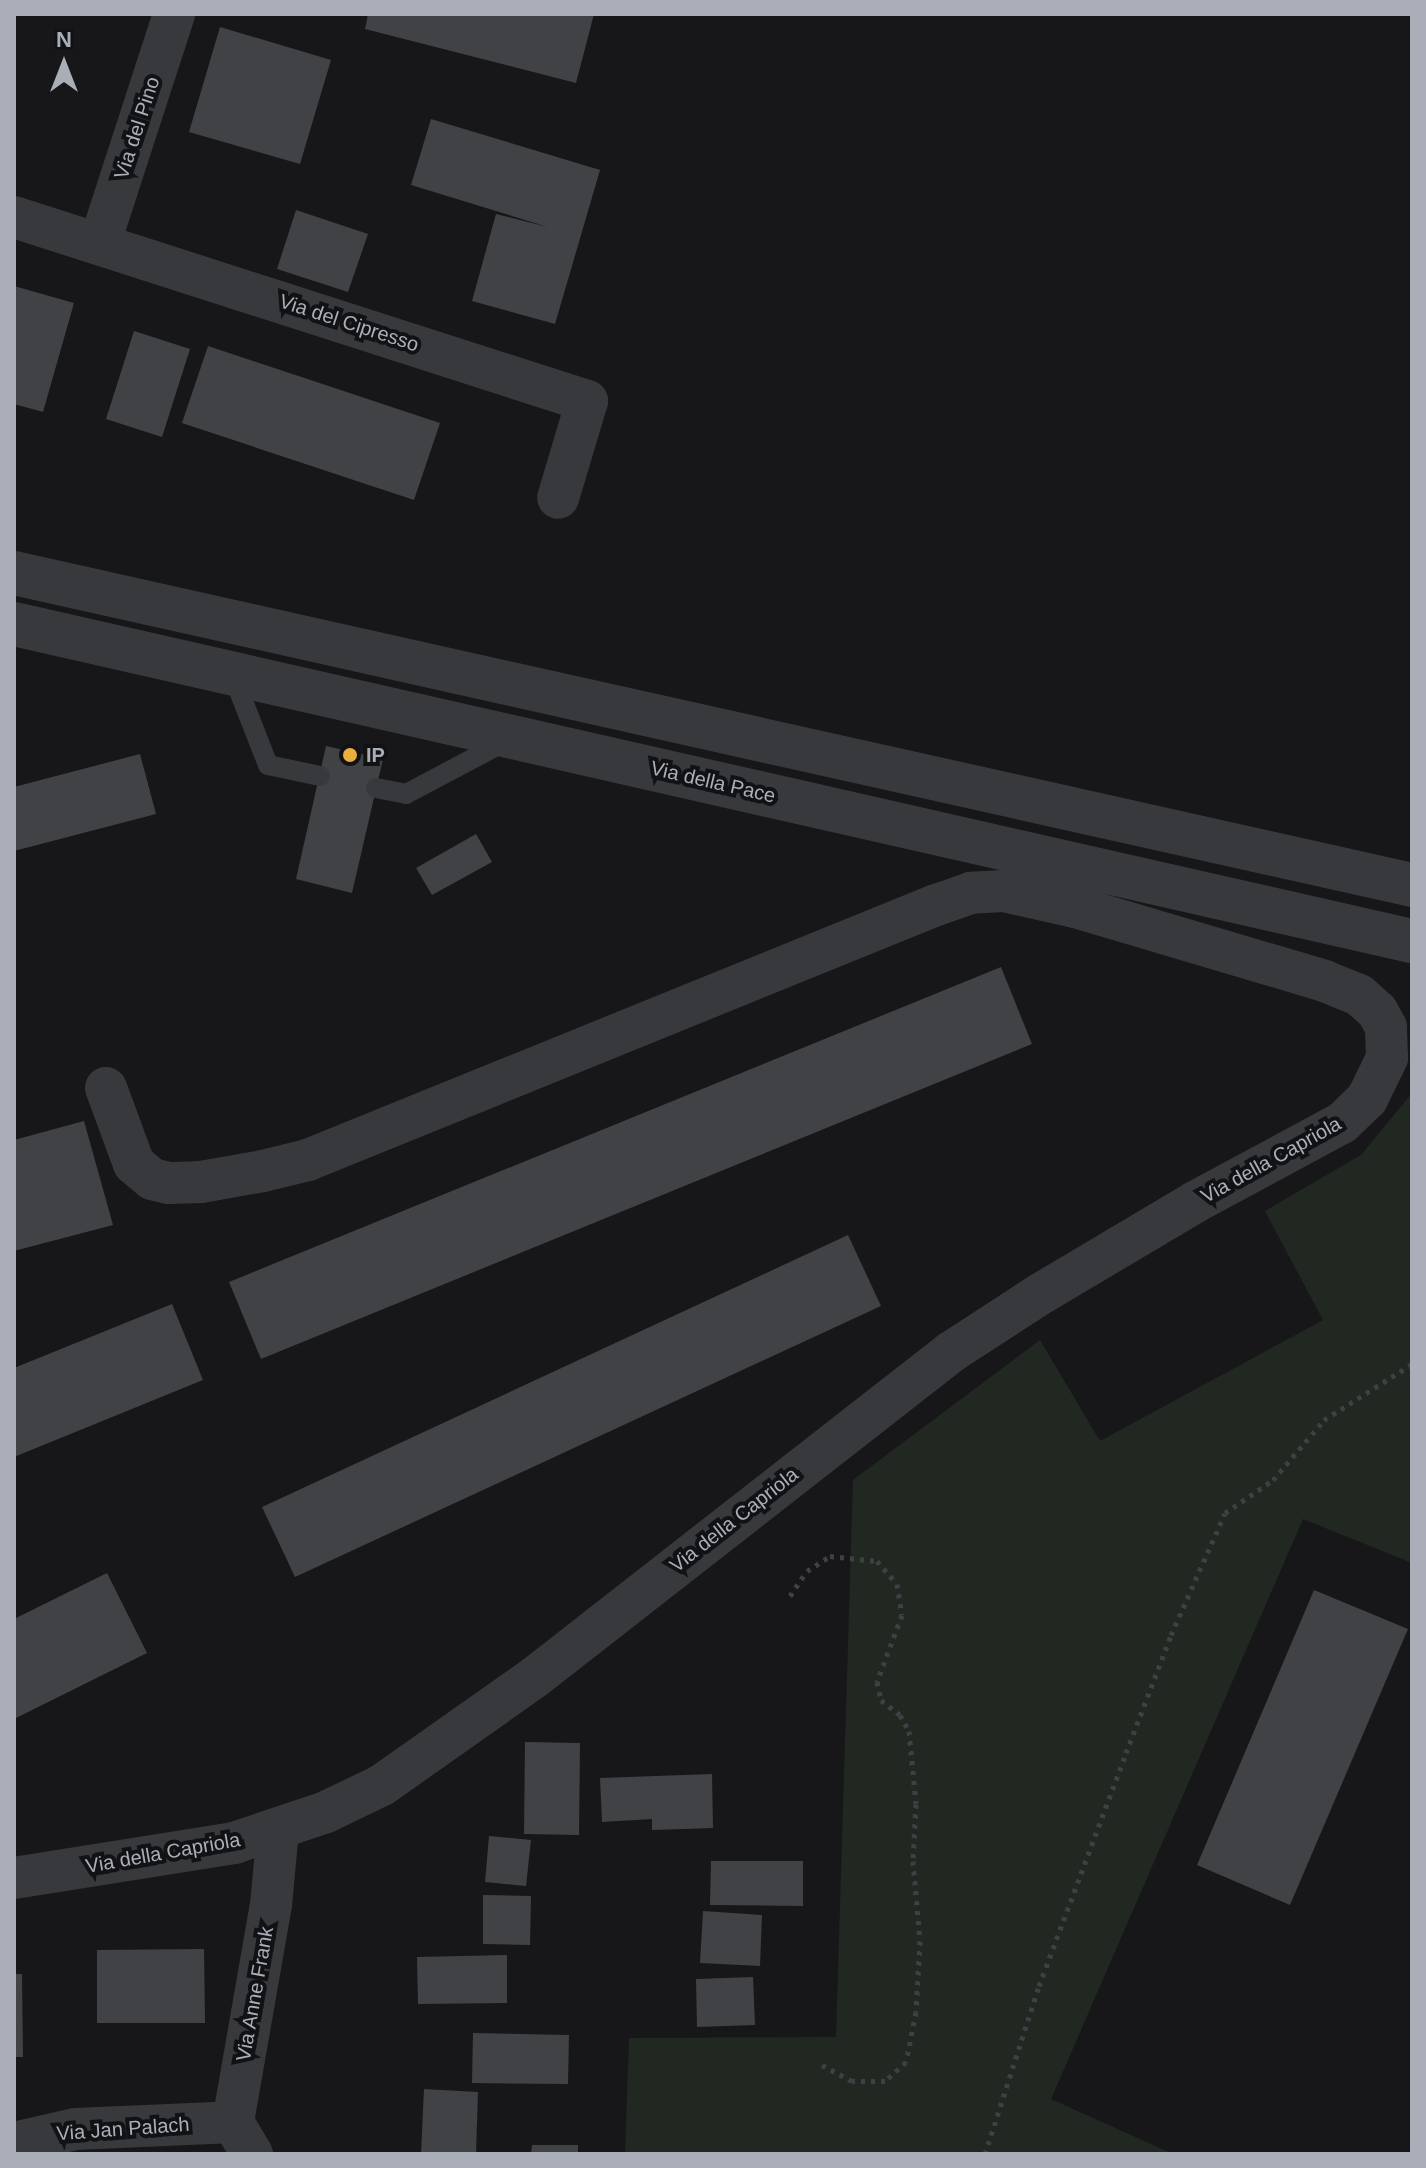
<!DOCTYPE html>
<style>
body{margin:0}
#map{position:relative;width:1426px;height:2168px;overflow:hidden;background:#171719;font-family:Arial,sans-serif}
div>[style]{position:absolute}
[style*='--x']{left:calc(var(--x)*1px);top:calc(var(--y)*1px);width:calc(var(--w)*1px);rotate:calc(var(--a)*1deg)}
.green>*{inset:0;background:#212822}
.building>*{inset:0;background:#414245}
.path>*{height:5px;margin-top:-2.5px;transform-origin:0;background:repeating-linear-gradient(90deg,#3e4044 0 4px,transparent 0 10px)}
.service>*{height:20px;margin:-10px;padding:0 10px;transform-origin:10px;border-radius:10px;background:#38393d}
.minor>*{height:42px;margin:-21px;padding:0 21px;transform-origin:21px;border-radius:21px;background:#38393d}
.tertiary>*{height:44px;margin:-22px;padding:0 22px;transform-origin:22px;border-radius:22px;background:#38393d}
.dots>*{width:22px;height:22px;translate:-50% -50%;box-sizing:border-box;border:4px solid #121214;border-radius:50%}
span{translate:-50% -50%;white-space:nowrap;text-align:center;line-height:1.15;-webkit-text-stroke:8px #121214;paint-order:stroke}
.street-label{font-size:20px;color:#aaaeb8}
.poi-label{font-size:20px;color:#aaaeb8;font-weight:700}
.left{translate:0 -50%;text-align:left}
.frame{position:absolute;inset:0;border:16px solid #aaaeb8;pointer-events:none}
.north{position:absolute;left:24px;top:24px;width:80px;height:80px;-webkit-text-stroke:6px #121214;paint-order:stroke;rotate:0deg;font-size:22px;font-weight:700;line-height:32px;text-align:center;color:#aaaeb8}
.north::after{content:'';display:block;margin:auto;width:28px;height:36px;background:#aaaeb8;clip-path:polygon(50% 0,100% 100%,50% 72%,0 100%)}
</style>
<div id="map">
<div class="green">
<div style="clip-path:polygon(1412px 1093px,1412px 1563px,1303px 1519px,1051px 2099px,1173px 2154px,625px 2154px,629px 2038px,836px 2037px,853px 1480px,1040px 1340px,1100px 1441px,1323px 1320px,1265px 1211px,1361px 1155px)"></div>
</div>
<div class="building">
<div style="clip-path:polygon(368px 14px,594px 14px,576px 83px,365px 29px)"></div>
<div style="clip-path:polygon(220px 27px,331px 60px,300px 164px,189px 132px)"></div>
<div style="clip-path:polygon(431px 119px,600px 170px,555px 324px,472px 301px,496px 214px,548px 227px,411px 185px)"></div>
<div style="clip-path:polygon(296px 210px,368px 234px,348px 292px,277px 269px)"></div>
<div style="clip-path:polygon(14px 286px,74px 303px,43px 412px,14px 404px)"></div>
<div style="clip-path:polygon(134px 331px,190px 349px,162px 437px,106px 419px)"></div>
<div style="clip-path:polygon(208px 346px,440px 423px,414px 500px,182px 423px)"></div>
<div style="clip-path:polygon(326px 746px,383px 759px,352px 893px,296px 879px)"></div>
<div style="clip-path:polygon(140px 754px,156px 814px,14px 851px,14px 787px)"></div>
<div style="clip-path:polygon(476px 834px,492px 862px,432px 895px,416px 868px)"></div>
<div style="clip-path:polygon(1001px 967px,1032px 1044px,261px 1359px,229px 1282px)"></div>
<div style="clip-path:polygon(84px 1121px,113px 1225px,14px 1251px,14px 1140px)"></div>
<div style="clip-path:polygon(848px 1235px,881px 1306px,295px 1577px,262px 1507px)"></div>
<div style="clip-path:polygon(172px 1304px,203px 1380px,14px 1457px,14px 1368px)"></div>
<div style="clip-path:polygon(107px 1573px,147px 1653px,14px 1719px,14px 1619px)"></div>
<div style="clip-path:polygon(1314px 1590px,1408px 1629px,1290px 1905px,1197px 1865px)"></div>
<div style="clip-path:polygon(525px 1742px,580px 1743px,579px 1835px,524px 1834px)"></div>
<div style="clip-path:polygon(712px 1774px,713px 1828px,652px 1830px,652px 1819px,602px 1822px,600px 1778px)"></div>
<div style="clip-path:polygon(489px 1836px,531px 1840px,526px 1886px,485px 1882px)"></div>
<div style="clip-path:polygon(711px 1861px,803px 1861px,803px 1906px,710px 1905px)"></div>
<div style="clip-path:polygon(483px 1895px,531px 1896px,530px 1945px,483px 1944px)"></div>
<div style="clip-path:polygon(703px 1911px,762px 1915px,760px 1966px,700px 1963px)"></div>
<div style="clip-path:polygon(204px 1949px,205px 2023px,97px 2023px,97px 1950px)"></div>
<div style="clip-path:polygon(507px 1955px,507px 2003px,418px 2004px,417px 1957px)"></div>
<div style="clip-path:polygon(14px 1974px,22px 1974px,23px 2057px,14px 2057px)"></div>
<div style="clip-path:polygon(753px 1977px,755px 2025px,697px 2027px,696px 1979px)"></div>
<div style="clip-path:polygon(473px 2033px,569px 2035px,568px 2084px,472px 2083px)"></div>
<div style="clip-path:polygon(424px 2089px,478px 2092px,476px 2154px,421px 2154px)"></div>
<div style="clip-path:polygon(532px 2145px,578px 2145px,578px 2154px,531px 2154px)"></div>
</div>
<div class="path">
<div style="--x:790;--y:1596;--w:30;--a:-56"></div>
<div style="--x:807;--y:1571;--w:27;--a:-33"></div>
<div style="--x:830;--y:1556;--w:47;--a:6.1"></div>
<div style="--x:877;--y:1561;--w:30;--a:49"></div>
<div style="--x:897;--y:1584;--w:31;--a:81"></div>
<div style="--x:902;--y:1615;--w:72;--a:110.5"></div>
<div style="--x:877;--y:1682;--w:18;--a:77"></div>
<div style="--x:881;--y:1700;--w:24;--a:38"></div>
<div style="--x:900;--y:1715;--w:18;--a:61"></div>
<div style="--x:909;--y:1731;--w:73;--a:84.5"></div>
<div style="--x:916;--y:1804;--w:57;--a:93"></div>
<div style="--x:913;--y:1861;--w:80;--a:85"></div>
<div style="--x:920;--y:1941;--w:71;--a:93.2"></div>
<div style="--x:916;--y:2012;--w:51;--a:101.3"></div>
<div style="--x:906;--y:2062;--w:28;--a:138"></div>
<div style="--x:885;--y:2081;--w:33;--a:180"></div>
<div style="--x:852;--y:2081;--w:34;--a:-152"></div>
<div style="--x:985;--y:2154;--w:176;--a:-72.2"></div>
<div style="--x:1039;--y:1986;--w:249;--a:-69.5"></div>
<div style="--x:1126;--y:1753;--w:126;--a:-69.1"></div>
<div style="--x:1171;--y:1635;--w:133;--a:-66.1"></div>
<div style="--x:1225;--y:1513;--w:58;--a:-34.5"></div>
<div style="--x:1273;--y:1480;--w:79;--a:-49.6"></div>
<div style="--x:1324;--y:1420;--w:104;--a:-32.5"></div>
</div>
<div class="service">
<div style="--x:232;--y:673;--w:99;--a:68.6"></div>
<div style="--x:268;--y:765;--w:53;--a:11.9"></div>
<div style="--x:376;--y:788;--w:31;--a:11"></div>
<div style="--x:406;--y:794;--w:113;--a:-27.9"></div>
</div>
<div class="minor">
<div style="--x:14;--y:217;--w:602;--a:17.8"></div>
<div style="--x:587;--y:401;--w:101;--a:106.6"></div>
<div style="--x:100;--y:242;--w:240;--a:-72"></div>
<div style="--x:14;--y:1878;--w:223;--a:-9"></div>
<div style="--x:234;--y:1843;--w:97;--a:-18.6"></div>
<div style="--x:326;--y:1812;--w:62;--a:-25.7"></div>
<div style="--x:382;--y:1785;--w:187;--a:-35.2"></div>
<div style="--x:535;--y:1677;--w:528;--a:-38"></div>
<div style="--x:951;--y:1352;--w:108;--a:-33"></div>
<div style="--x:1042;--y:1293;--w:178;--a:-30.7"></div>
<div style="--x:1195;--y:1202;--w:167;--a:-28.3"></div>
<div style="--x:1342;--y:1123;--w:35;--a:-44"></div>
<div style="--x:1367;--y:1099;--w:46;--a:-64"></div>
<div style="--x:1387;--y:1058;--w:31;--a:-92"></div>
<div style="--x:1386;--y:1027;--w:18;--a:-119"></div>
<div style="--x:1377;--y:1011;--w:24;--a:-138"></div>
<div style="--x:1359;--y:995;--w:37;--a:-158"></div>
<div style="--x:1325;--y:981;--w:261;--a:-163.5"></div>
<div style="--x:1075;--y:907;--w:73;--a:-167.3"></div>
<div style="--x:1004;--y:891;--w:33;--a:177"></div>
<div style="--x:971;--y:893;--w:37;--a:161"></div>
<div style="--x:936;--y:905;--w:678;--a:157.9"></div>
<div style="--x:308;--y:1160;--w:46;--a:166.3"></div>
<div style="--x:263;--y:1171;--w:63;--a:169.9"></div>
<div style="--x:201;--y:1182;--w:32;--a:178"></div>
<div style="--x:169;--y:1183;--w:17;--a:-167"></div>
<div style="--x:152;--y:1179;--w:23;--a:-140"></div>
<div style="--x:134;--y:1164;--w:81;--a:-110.2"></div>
<div style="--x:14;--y:2143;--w:63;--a:-12.9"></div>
<div style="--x:75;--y:2129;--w:158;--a:-2.5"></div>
<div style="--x:252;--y:2154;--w:37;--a:-121"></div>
<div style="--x:233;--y:2122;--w:220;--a:-80.1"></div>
<div style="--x:271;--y:1905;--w:75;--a:-84.7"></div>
</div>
<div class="tertiary">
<div style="--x:14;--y:573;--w:1432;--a:12.58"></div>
<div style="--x:14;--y:624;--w:1433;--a:12.78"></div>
</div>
<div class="dots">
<div style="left:350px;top:755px;background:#e8af3f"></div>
</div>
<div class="street-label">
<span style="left:137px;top:128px;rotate:-72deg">Via del Pino</span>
<span style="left:349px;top:323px;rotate:18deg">Via del Cipresso</span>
<span style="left:713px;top:782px;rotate:13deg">Via della Pace</span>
<span style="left:1271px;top:1160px;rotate:-29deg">Via della Capriola</span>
<span style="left:734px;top:1520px;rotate:-38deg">Via della Capriola</span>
<span style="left:163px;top:1853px;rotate:-10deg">Via della Capriola</span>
<span style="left:255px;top:1994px;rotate:-80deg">Via Anne Frank</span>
<span style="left:123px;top:2129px;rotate:-4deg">Via Jan Palach</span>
</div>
<div class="poi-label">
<span class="left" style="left:366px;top:755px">IP</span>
</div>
<div class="frame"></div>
<div class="north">N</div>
</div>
